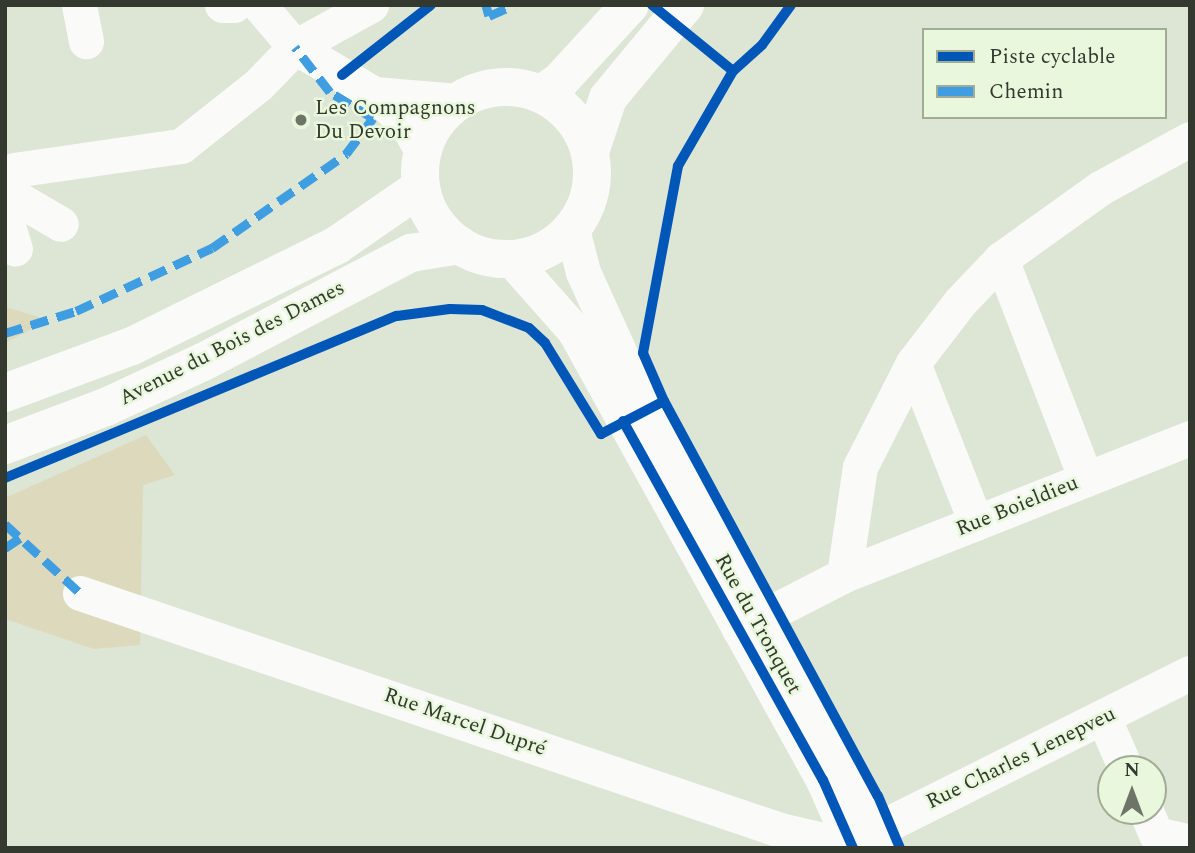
<!DOCTYPE html>
<meta charset="utf-8">
<style>
body{margin:0}
#map{position:relative;width:1195px;height:853px;overflow:hidden;background:#dde5d5;font-family:Spectral,serif}
div>[style]{position:absolute}
[style*='--x']{left:calc(var(--x)*1px);top:calc(var(--y)*1px);width:calc(var(--w)*1px);rotate:calc(var(--a)*1deg)}
.green>*{inset:0;background:#ddd9bc}
.minor>*{height:35px;margin:-17.5px;padding:0 17.5px;transform-origin:17.5px;border-radius:17.5px;background:#fafbf9}
.major>*{height:38px;margin:-19px;padding:0 19px;transform-origin:19px;border-radius:19px;background:#fafbf9}
.major>.ring{margin:-19px;padding:0;box-sizing:content-box;background:none;border:38px solid #fafbf9;border-radius:50%}
.highway>*{height:38px;margin:-19px;padding:0 19px;transform-origin:19px;border-radius:19px;background:#fafbf9}
.quiet>*{height:9px;margin-top:-4.5px;transform-origin:0;background:repeating-linear-gradient(90deg,#3e9ee1 0 18px,transparent 0 27px)}
.cycleway>*{height:10px;margin:-5px;padding:0 5px;transform-origin:5px;border-radius:5px;background:#0057b8}
.dots>*{width:19px;height:19px;translate:-50% -50%;box-sizing:border-box;border:4px solid #e9f8dc;border-radius:50%}
span{translate:-50% -50%;white-space:nowrap;text-align:center;line-height:1.15;-webkit-text-stroke:5px #e9f8dc;paint-order:stroke}
.poi-label{font-size:21px;color:#33392e}
.left{translate:0 -50%;text-align:left}
.street-label{font-size:21px;color:#33392e}
.frame{position:absolute;inset:0;border:7px solid #33392e;pointer-events:none}
.legend{position:absolute;left:922px;top:28px;width:245px;height:91px;box-sizing:border-box;background:#e9f8dc;border:2px solid #a0ac96;margin:0;padding:9px 12px;list-style:none;font-size:21px;color:#33392e}
.legend li{display:flex;align-items:center;gap:14px;height:35px}
.legend b{width:35px;border:2px solid #a0ac96}
.north{position:absolute;left:1097px;top:755px;width:70px;height:70px;box-sizing:border-box;background:#e9f8dc;border:2px solid #a0ac96;border-radius:50%;rotate:0deg;font-size:19px;font-weight:700;line-height:28px;text-align:center;color:#33392e}
.north::after{content:'';display:block;margin:auto;width:24px;height:32px;background:#6e7568;clip-path:polygon(50% 0,100% 100%,50% 72%,0 100%)}
</style>
<div id="map">
<div class="green">
<div style="clip-path:polygon(5px 307px,49px 320px,5px 343px)"></div>
<div style="clip-path:polygon(146px 435px,175px 475px,143px 485px,140px 645px,94px 649px,5px 619px,5px 498px)"></div>
</div>
<div class="minor">
<div style="--x:79;--y:5;--w:37;--a:79"></div>
<div style="--x:222;--y:5;--w:12;--a:0"></div>
<div style="--x:259;--y:5;--w:55;--a:49.4"></div>
<div style="--x:295;--y:47;--w:92;--a:30.7"></div>
<div style="--x:374;--y:94;--w:43;--a:42.2"></div>
<div style="--x:406;--y:123;--w:32;--a:60"></div>
<div style="--x:374;--y:94;--w:84;--a:4.8"></div>
<div style="--x:14;--y:170;--w:169;--a:-8.2"></div>
<div style="--x:181;--y:146;--w:98;--a:-38.4"></div>
<div style="--x:258;--y:85;--w:53;--a:-45.8"></div>
<div style="--x:295;--y:47;--w:87;--a:-28.9"></div>
<div style="--x:8;--y:193;--w:61;--a:30.3"></div>
<div style="--x:5;--y:216;--w:34;--a:73"></div>
<div style="--x:572;--y:229;--w:44;--a:75.7"></div>
<div style="--x:583;--y:272;--w:97;--a:65.6"></div>
<div style="--x:623;--y:360;--w:465;--a:61.2"></div>
<div style="--x:847;--y:767;--w:68;--a:63.1"></div>
<div style="--x:878;--y:828;--w:21;--a:76"></div>
<div style="--x:510;--y:258;--w:96;--a:48.4"></div>
<div style="--x:574;--y:330;--w:514;--a:61.04"></div>
<div style="--x:823;--y:780;--w:74;--a:66.2"></div>
<div style="--x:1001;--y:259;--w:236;--a:68.9"></div>
<div style="--x:913;--y:363;--w:172;--a:68.5"></div>
<div style="--x:844;--y:575;--w:372;--a:-21.6"></div>
<div style="--x:80;--y:593;--w:739;--a:18.7"></div>
<div style="--x:780;--y:830;--w:52;--a:13.2"></div>
<div style="--x:831;--y:842;--w:20;--a:-6"></div>
<div style="--x:851;--y:840;--w:36;--a:-23"></div>
<div style="--x:884;--y:826;--w:342;--a:-26.6"></div>
<div style="--x:739;--y:629;--w:118;--a:-27.2"></div>
<div style="--x:844;--y:575;--w:109;--a:-81.6"></div>
<div style="--x:860;--y:467;--w:117;--a:-63"></div>
<div style="--x:913;--y:363;--w:77;--a:-52.4"></div>
<div style="--x:960;--y:302;--w:59;--a:-46.4"></div>
<div style="--x:1001;--y:259;--w:122;--a:-35.6"></div>
<div style="--x:1100;--y:188;--w:102;--a:-28.6"></div>
<div style="--x:1104;--y:719;--w:55;--a:66.3"></div>
<div style="--x:1146;--y:811;--w:25;--a:67"></div>
<div style="--x:1156;--y:834;--w:35;--a:13"></div>
</div>
<div class="major">
<div class="ring" style="left:420px;top:87px;width:134px;height:134px"></div>
</div>
<div class="highway">
<div style="--x:541;--y:94;--w:23;--a:-34"></div>
<div style="--x:560;--y:81;--w:103;--a:-47.4"></div>
<div style="--x:590;--y:152;--w:57;--a:-71.6"></div>
<div style="--x:608;--y:98;--w:121;--a:-50.4"></div>
<div style="--x:5;--y:393;--w:135;--a:-20.3"></div>
<div style="--x:132;--y:346;--w:229;--a:-26.2"></div>
<div style="--x:337;--y:245;--w:102;--a:-34.6"></div>
<div style="--x:5;--y:445;--w:110;--a:-20.7"></div>
<div style="--x:108;--y:406;--w:105;--a:-24.9"></div>
<div style="--x:203;--y:362;--w:235;--a:-27.7"></div>
<div style="--x:411;--y:253;--w:49;--a:-9.5"></div>
</div>
<div class="quiet">
<div style="--x:486;--y:5;--w:11;--a:75"></div>
<div style="--x:489;--y:16;--w:27;--a:-24"></div>
<div style="--x:5;--y:333;--w:74;--a:-17.2"></div>
<div style="--x:76;--y:311;--w:150;--a:-24.9"></div>
<div style="--x:212;--y:248;--w:164;--a:-35"></div>
<div style="--x:346;--y:154;--w:45;--a:-53.1"></div>
<div style="--x:373;--y:118;--w:50;--a:-148.8"></div>
<div style="--x:330;--y:92;--w:57;--a:-127.9"></div>
<div style="--x:5;--y:524;--w:102;--a:42.6"></div>
<div style="--x:5;--y:548;--w:18;--a:-34"></div>
</div>
<div class="cycleway">
<div style="--x:652;--y:5;--w:104;--a:39.2"></div>
<div style="--x:791;--y:5;--w:49;--a:125.9"></div>
<div style="--x:762;--y:45;--w:39;--a:138"></div>
<div style="--x:733;--y:71;--w:110;--a:120.1"></div>
<div style="--x:678;--y:166;--w:190;--a:100.6"></div>
<div style="--x:643;--y:353;--w:52;--a:66.4"></div>
<div style="--x:664;--y:401;--w:449;--a:61.6"></div>
<div style="--x:878;--y:796;--w:56;--a:67.1"></div>
<div style="--x:342;--y:75;--w:113;--a:-38.2"></div>
<div style="--x:623;--y:421;--w:411;--a:60.9"></div>
<div style="--x:823;--y:780;--w:74;--a:66.2"></div>
<div style="--x:5;--y:478;--w:424;--a:-22.5"></div>
<div style="--x:397;--y:316;--w:53;--a:-7.5"></div>
<div style="--x:450;--y:309;--w:32;--a:2"></div>
<div style="--x:482;--y:310;--w:50;--a:21"></div>
<div style="--x:529;--y:328;--w:22;--a:43"></div>
<div style="--x:545;--y:343;--w:107;--a:58.4"></div>
<div style="--x:601;--y:434;--w:71;--a:-27.6"></div>
</div>
<div class="dots">
<div style="left:301px;top:120px;background:#6e7568"></div>
</div>
<div class="poi-label">
<span class="left" style="left:315px;top:120px">Les Compagnons<br>Du Devoir</span>
</div>
<div class="street-label">
<span style="left:232px;top:343px;rotate:-27deg">Avenue du Bois des Dames</span>
<span style="left:1017px;top:506px;rotate:-22deg">Rue Boieldieu</span>
<span style="left:758px;top:624px;rotate:61deg">Rue du Tronquet</span>
<span style="left:465px;top:722px;rotate:19deg">Rue Marcel Dupré</span>
<span style="left:1021px;top:758px;rotate:-26deg">Rue Charles Lenepveu</span>
</div>
<div class="frame"></div>
<ul class="legend">
<li><b style="height:9px;background:#0057b8"></b>Piste cyclable</li>
<li><b style="height:9px;background:#3e9ee1"></b>Chemin</li>
</ul>
<div class="north">N</div>
</div>
